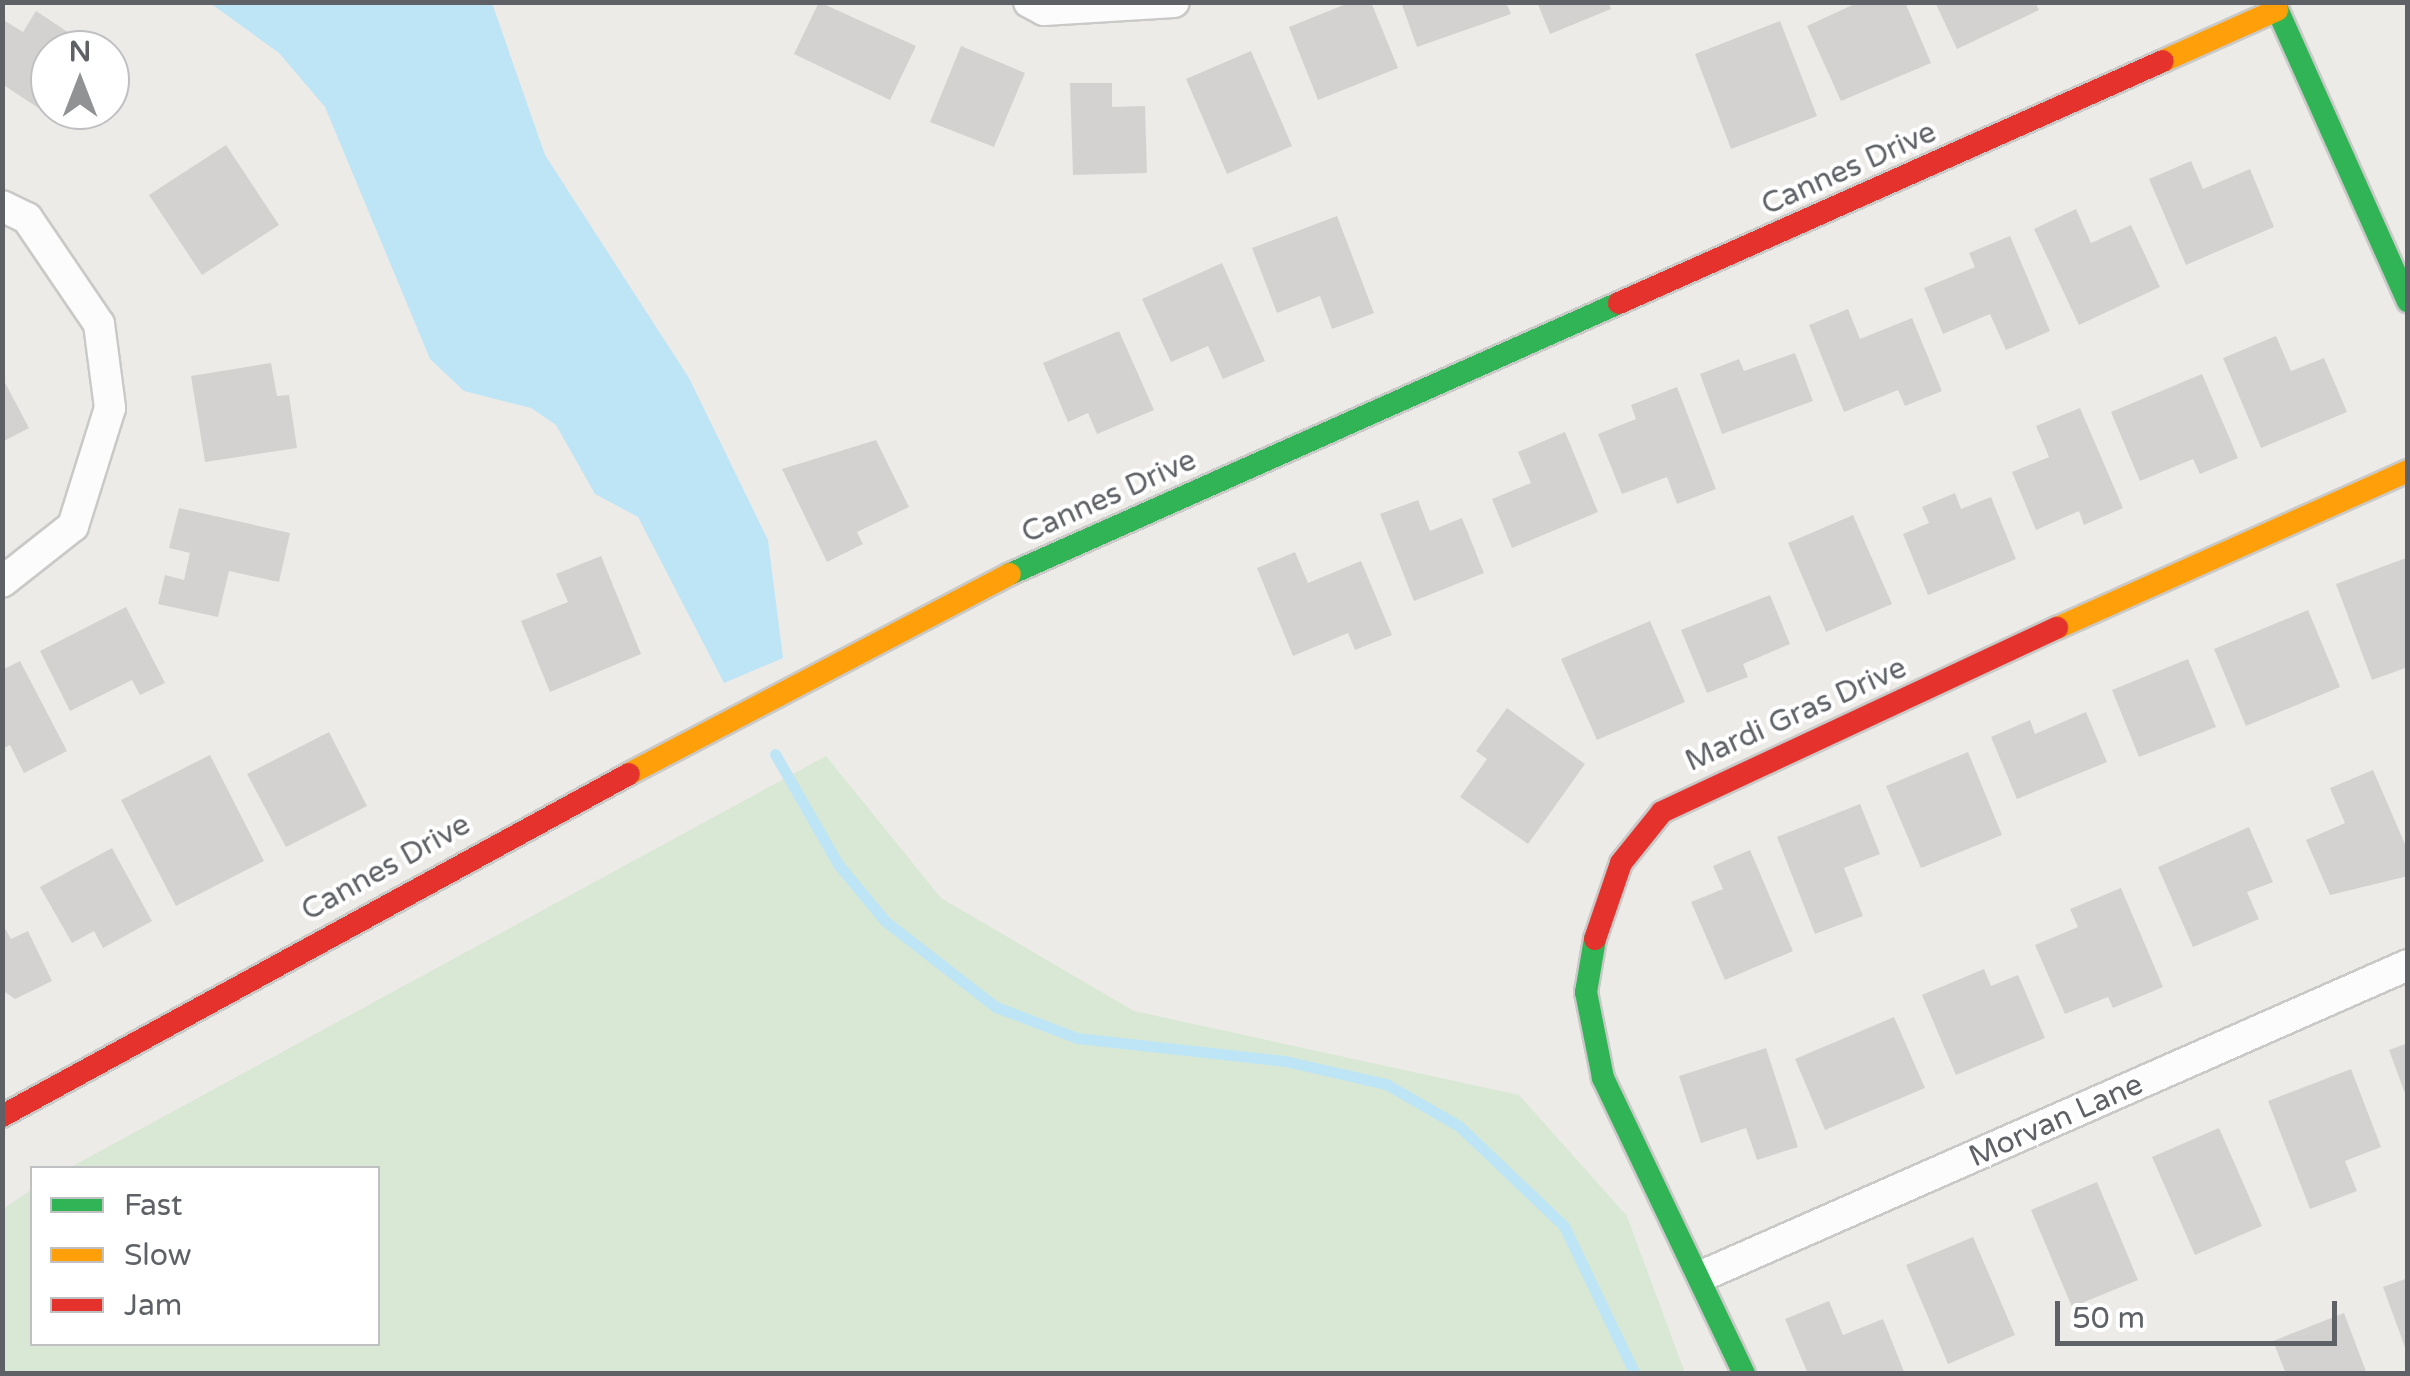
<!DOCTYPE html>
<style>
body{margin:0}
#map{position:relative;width:2410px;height:1376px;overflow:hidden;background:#edebe8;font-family:"Varela Round",sans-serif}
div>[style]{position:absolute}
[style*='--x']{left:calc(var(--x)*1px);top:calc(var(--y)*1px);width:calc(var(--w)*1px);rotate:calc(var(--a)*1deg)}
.green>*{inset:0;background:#d9e8d4}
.water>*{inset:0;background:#bee5f5}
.stream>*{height:11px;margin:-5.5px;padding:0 5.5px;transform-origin:5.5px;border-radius:5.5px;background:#bee5f5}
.building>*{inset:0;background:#d4d2d1}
.roads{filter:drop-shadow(2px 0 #c9c9c8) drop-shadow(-2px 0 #c9c9c8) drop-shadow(0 2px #c9c9c8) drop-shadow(0 -2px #c9c9c8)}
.street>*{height:30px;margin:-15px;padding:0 15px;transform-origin:15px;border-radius:15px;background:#fcfcfc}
.fast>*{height:22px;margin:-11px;padding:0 11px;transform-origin:11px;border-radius:11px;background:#30b455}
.slow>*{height:22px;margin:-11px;padding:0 11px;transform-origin:11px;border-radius:11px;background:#ff9f0a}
.jam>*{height:22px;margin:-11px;padding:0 11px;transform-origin:11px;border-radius:11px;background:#e5322d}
span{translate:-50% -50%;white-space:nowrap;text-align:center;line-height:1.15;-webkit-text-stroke:8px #fff;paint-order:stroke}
.street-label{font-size:30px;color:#5e6266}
.frame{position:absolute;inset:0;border:5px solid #5e6266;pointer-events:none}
.legend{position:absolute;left:30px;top:1166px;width:350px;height:180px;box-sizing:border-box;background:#fff;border:2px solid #bfc0c2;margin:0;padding:12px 18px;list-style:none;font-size:30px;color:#5e6266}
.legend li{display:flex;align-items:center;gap:20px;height:50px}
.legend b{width:50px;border:2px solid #bfc0c2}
.north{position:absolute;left:30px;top:30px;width:100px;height:100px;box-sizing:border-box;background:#fff;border:2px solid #bfc0c2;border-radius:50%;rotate:0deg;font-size:28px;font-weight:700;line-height:40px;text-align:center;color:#5e6266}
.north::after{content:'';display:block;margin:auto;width:35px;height:45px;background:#909294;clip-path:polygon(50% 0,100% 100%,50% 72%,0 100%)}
.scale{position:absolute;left:2055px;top:1301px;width:282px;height:45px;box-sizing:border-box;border:5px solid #5e6266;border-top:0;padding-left:12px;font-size:30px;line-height:35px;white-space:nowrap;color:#5e6266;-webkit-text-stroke:8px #fff;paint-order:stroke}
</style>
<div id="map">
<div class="green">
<div style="clip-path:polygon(826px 756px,941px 898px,1134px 1011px,1519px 1095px,1627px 1216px,1685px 1373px,3px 1373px,3px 1209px,32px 1189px,32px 1344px,378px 1344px,378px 1168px,69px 1168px)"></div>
</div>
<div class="water">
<div style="clip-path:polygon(210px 3px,492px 3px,545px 155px,689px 378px,768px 540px,783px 658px,724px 683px,638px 517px,595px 494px,556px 425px,531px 408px,464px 391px,430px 359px,325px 107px,279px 53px)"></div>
</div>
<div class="stream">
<div style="--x:775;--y:754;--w:127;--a:60.2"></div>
<div style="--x:838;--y:864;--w:74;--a:50.5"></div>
<div style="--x:885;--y:921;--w:140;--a:37.8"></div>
<div style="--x:996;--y:1007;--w:87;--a:20.9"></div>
<div style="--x:1077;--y:1038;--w:209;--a:6.3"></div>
<div style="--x:1285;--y:1061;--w:104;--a:12.8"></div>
<div style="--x:1386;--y:1084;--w:84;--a:29.9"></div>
<div style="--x:1459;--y:1126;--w:145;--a:43.6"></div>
<div style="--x:1564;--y:1226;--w:164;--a:64.4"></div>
</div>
<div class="building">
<div style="clip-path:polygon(819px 2px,916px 46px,890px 100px,794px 54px)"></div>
<div style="clip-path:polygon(1351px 2px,1371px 2px,1398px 68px,1318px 100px,1289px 27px)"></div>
<div style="clip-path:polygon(1401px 2px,1506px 2px,1511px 14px,1417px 47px)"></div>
<div style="clip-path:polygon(1537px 2px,1609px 2px,1611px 9px,1550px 34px)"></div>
<div style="clip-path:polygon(1859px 2px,1905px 2px,1931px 63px,1841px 101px,1807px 26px)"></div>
<div style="clip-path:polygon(1935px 2px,2035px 2px,2039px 10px,1957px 49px)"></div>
<div style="clip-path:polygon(36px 11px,95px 50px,50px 50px,49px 115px,2px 84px,2px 19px,23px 32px)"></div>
<div style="clip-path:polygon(1780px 21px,1817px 116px,1731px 149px,1695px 54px)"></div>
<div style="clip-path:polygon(961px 46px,1025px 73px,994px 147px,930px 122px)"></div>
<div style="clip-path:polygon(1251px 51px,1292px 146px,1227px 174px,1186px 79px)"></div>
<div style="clip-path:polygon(1070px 83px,1112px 83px,1112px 107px,1145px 106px,1147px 173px,1073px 175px)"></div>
<div style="clip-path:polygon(226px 145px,279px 225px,202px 275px,149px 195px)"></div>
<div style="clip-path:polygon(2191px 161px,2203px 189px,2250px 169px,2274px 227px,2186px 265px,2149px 179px)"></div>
<div style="clip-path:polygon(2076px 209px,2091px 243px,2131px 225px,2160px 287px,2079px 325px,2034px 229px)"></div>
<div style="clip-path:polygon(1337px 216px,1374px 313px,1332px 329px,1320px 296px,1277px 313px,1252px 248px)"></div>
<div style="clip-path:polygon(2010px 236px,2050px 331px,2006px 350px,1990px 314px,1943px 334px,1924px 288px,1975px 267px,1969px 253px)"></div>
<div style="clip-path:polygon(1222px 263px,1265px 361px,1223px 379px,1208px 346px,1171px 362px,1142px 299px)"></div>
<div style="clip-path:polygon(1848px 309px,1860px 339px,1912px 318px,1942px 391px,1905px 406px,1898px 390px,1844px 412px,1809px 325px)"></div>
<div style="clip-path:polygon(1119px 331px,1154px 410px,1097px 434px,1088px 413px,1068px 422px,1043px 363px)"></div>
<div style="clip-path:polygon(2276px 336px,2291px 371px,2324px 358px,2347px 412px,2261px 448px,2223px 358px)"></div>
<div style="clip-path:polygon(1795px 353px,1813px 401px,1722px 434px,1700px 374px,1739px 359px,1744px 371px)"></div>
<div style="clip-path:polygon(271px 363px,277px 396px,289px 395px,297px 448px,205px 462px,191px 376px)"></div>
<div style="clip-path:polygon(2202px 374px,2238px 458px,2200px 474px,2193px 459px,2140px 481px,2111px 412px)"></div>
<div style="clip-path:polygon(2px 377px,29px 428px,2px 442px)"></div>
<div style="clip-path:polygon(1677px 387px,1716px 489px,1677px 504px,1667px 477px,1622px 494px,1598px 434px,1636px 419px,1631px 405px)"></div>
<div style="clip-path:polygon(2080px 408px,2123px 508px,2084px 525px,2079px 511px,2036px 530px,2012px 472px,2049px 457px,2036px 426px)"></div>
<div style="clip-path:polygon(1565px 432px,1598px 512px,1512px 548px,1492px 499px,1531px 483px,1518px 452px)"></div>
<div style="clip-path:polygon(876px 440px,909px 507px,857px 532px,863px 544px,827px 562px,782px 469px)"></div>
<div style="clip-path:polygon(1955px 493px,1961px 509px,1991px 497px,2016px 559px,1928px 595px,1903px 534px,1929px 523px,1922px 507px)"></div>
<div style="clip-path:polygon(1418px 500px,1430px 531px,1462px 518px,1484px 573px,1414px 601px,1380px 514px)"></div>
<div style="clip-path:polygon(179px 508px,290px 533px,279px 582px,229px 571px,218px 617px,158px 604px,165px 575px,184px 580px,190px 553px,169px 548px)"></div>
<div style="clip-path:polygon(1853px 515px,1892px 604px,1826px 632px,1788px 543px)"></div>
<div style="clip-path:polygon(1295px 552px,1308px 583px,1361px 561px,1392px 635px,1355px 650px,1348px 633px,1293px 656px,1257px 568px)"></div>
<div style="clip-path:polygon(601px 556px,641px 654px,550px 692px,521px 621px,568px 602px,556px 574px)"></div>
<div style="clip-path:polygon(2406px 558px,2408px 667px,2372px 680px,2336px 584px)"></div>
<div style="clip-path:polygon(1770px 595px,1790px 644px,1743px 664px,1748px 677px,1707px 693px,1681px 630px)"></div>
<div style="clip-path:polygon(126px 607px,165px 683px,140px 695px,132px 680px,70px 711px,40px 651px)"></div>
<div style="clip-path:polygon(2308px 610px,2340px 687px,2246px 726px,2214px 649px)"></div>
<div style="clip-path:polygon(1650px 621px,1685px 702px,1597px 740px,1561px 659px)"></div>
<div style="clip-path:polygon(2188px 659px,2216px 727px,2139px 757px,2112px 690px)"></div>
<div style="clip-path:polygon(20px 661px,67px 751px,24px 773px,10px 745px,2px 749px,2px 670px)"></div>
<div style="clip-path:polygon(1507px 708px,1585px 764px,1528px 844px,1460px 797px,1487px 759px,1476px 751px)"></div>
<div style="clip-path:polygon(2086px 712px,2107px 762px,2017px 799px,1991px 737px,2030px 720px,2035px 734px)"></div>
<div style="clip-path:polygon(329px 732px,367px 806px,286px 847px,247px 774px)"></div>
<div style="clip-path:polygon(1968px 752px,2002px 835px,1921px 868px,1886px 786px)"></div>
<div style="clip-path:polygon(210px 755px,264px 861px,176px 906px,121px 800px)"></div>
<div style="clip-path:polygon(2373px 770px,2408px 851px,2408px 876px,2330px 895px,2306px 840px,2345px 823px,2330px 788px)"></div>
<div style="clip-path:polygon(1860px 804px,1880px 854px,1844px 868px,1863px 916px,1815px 934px,1777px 837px)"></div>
<div style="clip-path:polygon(2249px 827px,2273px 882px,2247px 892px,2259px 919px,2193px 947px,2158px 867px)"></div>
<div style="clip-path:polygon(112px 848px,152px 921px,103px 948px,94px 931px,72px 943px,40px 887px)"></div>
<div style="clip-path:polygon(1750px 850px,1793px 951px,1725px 980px,1691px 902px,1723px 889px,1713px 866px)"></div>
<div style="clip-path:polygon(2121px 888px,2163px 987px,2113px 1008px,2108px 997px,2065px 1014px,2035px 945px,2078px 927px,2070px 909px)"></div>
<div style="clip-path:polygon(2px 923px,11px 939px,28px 931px,52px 981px,15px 999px,2px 990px)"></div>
<div style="clip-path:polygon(1984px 969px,1991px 986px,2018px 975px,2045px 1038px,1956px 1075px,1922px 995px)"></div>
<div style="clip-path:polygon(1894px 1017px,1925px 1088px,1825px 1130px,1795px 1059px)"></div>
<div style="clip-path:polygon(2408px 1043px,2408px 1099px,2407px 1099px,2389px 1050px)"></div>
<div style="clip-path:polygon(1766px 1048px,1798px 1147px,1757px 1160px,1746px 1128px,1701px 1143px,1679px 1076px)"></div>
<div style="clip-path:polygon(2351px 1069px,2381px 1147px,2345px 1161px,2357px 1191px,2310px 1209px,2268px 1101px)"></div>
<div style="clip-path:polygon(2219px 1128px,2262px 1226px,2195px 1255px,2152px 1157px)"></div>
<div style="clip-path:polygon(2097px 1182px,2138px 1280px,2072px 1307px,2031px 1210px)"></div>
<div style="clip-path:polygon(1973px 1237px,2015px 1335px,1948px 1364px,1906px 1265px)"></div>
<div style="clip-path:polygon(2408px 1278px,2408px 1353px,2407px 1353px,2383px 1287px)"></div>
<div style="clip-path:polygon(1829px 1301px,1843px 1335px,1883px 1319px,1905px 1374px,1808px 1374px,1785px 1319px)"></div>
<div style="clip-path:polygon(2344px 1313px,2367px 1374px,2286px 1374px,2273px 1341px)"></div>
</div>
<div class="roads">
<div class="street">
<div style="--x:1029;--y:2;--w:17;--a:28"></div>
<div style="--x:1044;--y:10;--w:130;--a:-3.5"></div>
<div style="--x:2;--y:206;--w:28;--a:26"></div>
<div style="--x:27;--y:218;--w:128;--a:55.8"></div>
<div style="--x:99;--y:324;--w:85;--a:82.5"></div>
<div style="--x:110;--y:408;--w:124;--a:107.4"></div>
<div style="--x:73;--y:526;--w:90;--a:141.7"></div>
<div style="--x:1704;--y:1275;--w:769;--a:-23.77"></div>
</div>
<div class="fast">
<div style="--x:2274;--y:2;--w:328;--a:65.9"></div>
<div style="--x:1010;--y:574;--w:667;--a:-23.99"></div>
<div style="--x:1595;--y:939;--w:54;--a:99.6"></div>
<div style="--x:1586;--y:992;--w:88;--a:78.8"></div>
<div style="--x:1603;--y:1078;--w:328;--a:64.5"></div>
</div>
<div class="slow">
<div style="--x:2163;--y:61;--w:125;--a:-24.1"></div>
<div style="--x:2057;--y:628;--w:385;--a:-24.1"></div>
<div style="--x:629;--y:774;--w:430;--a:-27.7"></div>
</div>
<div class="jam">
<div style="--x:1619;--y:303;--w:595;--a:-23.98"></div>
<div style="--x:1595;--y:939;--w:80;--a:-71.1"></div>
<div style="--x:1621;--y:863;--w:65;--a:-51.2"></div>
<div style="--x:1662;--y:812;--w:436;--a:-25"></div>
<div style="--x:2;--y:1116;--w:714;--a:-28.61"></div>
</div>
</div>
<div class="street-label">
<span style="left:1849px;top:169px;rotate:-24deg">Cannes Drive</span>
<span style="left:1109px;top:497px;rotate:-24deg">Cannes Drive</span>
<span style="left:1796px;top:715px;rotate:-24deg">Mardi Gras Drive</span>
<span style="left:386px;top:868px;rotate:-29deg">Cannes Drive</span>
<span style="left:2056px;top:1121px;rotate:-24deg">Morvan Lane</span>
</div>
<div class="frame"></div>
<ul class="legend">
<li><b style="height:12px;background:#30b455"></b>Fast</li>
<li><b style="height:12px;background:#ff9f0a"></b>Slow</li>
<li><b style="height:12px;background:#e5322d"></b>Jam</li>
</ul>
<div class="north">N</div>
<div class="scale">50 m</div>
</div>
